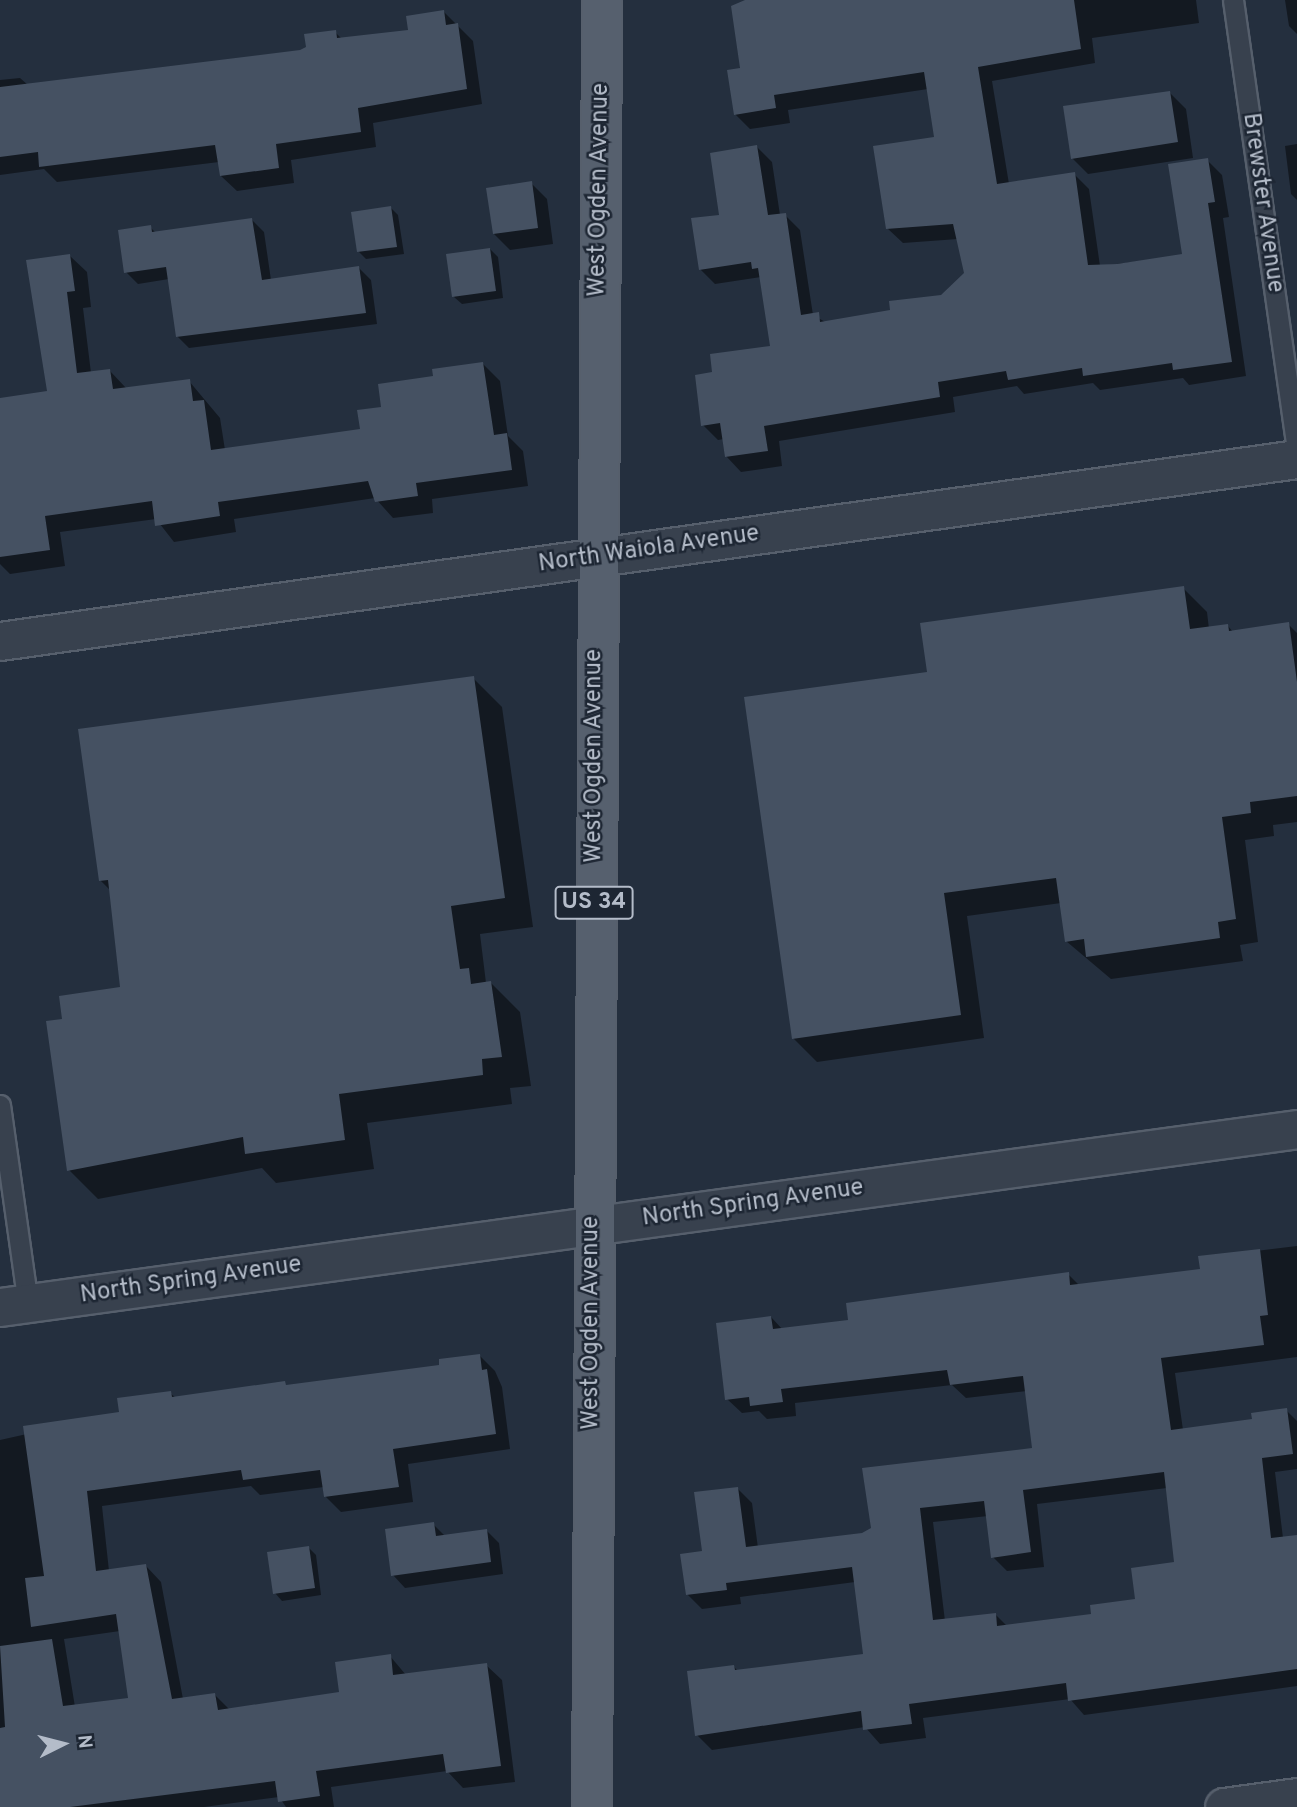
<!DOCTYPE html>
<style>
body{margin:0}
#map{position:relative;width:1297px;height:1807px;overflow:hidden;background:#242f3e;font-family:Overpass,sans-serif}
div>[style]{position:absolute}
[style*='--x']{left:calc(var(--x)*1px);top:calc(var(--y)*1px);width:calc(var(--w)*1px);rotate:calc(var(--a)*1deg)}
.shadow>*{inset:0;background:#0007}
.building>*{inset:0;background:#455162}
.roads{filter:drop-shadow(2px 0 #565f6c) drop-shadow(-2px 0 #565f6c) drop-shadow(0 2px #565f6c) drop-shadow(0 -2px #565f6c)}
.lane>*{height:19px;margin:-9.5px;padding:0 9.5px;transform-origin:9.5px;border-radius:9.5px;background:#38414e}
.street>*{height:37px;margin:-18.5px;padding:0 18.5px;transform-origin:18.5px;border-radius:18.5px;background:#38414e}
.primary>*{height:38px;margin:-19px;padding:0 19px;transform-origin:19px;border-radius:19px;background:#56606e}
span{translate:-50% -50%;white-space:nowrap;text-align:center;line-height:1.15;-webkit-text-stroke:5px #1d2633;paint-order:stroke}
.shield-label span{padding:2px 5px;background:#1d2633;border:2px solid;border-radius:5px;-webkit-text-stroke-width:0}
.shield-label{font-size:23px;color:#b4bcc9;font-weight:700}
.street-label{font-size:24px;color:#b4bcc9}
.north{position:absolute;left:28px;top:1709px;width:70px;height:70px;-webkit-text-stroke:5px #1d2633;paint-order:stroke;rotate:84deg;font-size:19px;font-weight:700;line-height:28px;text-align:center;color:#b4bcc9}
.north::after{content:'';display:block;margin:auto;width:24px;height:32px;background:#b4bcc9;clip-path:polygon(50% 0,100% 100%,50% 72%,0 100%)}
</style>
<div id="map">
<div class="shadow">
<div style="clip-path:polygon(747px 0,1196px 0,1199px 23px,1092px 38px,1095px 63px,992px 81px,1009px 184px,1074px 174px,1089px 189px,1100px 266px,1184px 256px,1207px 160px,1222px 175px,1229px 217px,1223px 218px,1246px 376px,1189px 385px,1183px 378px,1100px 390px,1093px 383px,1024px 394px,1017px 386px,953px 397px,955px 412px,779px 441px,782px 466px,741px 472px,726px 456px,724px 439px,718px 440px,703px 425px,714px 374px,772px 347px,761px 277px,715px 284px,700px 269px,757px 147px,772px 162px,780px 215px,785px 215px,800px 230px,813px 315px,827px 323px,892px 312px,942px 296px,966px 273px,958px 239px,903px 243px,887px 228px,936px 139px,928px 89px,788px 110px,790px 123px,750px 129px,735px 114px)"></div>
<div style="clip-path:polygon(1285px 0,1297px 0,1297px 34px,1289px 26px)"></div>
<div style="clip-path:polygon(444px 12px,473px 41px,482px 104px,373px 123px,376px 147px,291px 160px,294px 183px,237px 191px,221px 176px,219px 162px,57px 182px,44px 169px,0 175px,0 80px,20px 78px,28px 85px,300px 52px,335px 32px,342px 39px,410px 32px)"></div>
<div style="clip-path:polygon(1170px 93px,1186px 109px,1193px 158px,1088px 174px,1072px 158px)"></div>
<div style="clip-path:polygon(1297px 144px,1297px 200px,1291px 194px,1285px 146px)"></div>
<div style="clip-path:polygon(531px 183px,547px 199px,553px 244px,510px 250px,494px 234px)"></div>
<div style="clip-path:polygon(391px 208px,398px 215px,404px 254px,366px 259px,359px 252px)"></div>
<div style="clip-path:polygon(252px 220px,264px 232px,271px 280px,359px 268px,371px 280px,377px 324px,189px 348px,177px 336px,169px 279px,138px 284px,126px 272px,150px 227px,156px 233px)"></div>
<div style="clip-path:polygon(490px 249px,498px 257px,503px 298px,462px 304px,454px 297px)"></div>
<div style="clip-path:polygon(70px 256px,87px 272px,91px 307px,83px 308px,91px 373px,110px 371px,126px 388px,189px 381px,220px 418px,225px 450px,362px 430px,383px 409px,435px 378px,483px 364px,500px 381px,508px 436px,523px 451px,528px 486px,432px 499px,433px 513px,393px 518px,375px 498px,234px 519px,236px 532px,174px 542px,156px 519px,60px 532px,65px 566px,10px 574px,0 564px,0 399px,49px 393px)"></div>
<div style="clip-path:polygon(1183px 588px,1207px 612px,1209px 629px,1228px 626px,1233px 632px,1288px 624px,1297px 633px,1297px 822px,1273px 825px,1274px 836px,1245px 840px,1258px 942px,1240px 945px,1243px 961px,1111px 979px,1066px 941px,1061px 903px,967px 916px,984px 1038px,817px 1062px,793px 1038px,929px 673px)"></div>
<div style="clip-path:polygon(473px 678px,502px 707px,533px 927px,480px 934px,486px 983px,491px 983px,520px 1012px,531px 1086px,510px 1088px,512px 1104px,367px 1123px,374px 1169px,276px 1183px,262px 1168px,98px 1199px,69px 1170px,64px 1020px,122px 989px,111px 891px,100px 880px)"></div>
<div style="clip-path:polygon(evenodd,1297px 1246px,1297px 1357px,1175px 1373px,1183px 1430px,1254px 1421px,1286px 1410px,1297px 1421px,1297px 1469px,1275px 1472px,1283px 1538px,1297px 1536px,1297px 1686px,1084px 1715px,1070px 1699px,923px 1718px,926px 1738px,880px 1744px,865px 1727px,712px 1750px,697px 1735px,734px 1667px,738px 1671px,865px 1655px,855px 1582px,740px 1597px,741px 1604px,702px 1609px,687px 1594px,738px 1489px,752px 1503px,758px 1548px,863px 1534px,1034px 1450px,1027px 1391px,966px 1398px,952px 1385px,795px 1403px,796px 1416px,767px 1419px,759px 1411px,742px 1413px,727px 1399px,771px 1317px,783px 1330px,850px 1321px,1068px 1274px,1080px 1286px,1202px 1271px,1200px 1258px,1297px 1246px,1167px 1488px,1176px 1564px,1137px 1601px,1093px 1616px,1007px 1626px,995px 1614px,945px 1621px,933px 1522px,988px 1516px,993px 1557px,1007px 1571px,1044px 1567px,1037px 1504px,1167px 1488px)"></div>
<div style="clip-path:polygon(evenodd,479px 1355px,495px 1371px,502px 1387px,510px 1449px,408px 1464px,413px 1502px,341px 1512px,325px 1496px,324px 1487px,260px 1495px,251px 1486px,102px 1506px,109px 1571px,146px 1566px,161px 1582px,183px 1699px,215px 1695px,230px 1710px,341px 1694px,390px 1656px,406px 1675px,486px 1665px,502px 1680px,515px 1782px,463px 1788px,447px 1771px,331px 1787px,334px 1807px,286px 1807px,279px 1797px,204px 1807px,0 1807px,0 1440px,121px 1413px,170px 1393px,176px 1398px,284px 1383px,288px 1387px,441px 1366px,479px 1355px,120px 1631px,130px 1699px,75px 1707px,64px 1639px,120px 1631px)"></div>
<div style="clip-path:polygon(433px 1524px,445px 1536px,486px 1530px,499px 1543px,503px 1574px,405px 1588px,393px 1575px)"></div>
<div style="clip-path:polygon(309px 1548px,316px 1555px,321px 1595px,282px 1601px,275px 1593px)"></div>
</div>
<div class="building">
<div style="clip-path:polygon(745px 0,1074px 0,1081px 49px,978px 67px,997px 184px,1075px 172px,1088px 265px,1117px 264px,1182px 254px,1168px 164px,1208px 158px,1215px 202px,1208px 203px,1232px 362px,1173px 370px,1172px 363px,1083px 376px,1082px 368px,1008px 380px,1006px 371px,938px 382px,940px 397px,764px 426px,768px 451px,725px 457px,720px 423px,701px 426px,695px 375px,712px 372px,710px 354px,770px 346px,758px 268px,752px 269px,751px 262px,699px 270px,691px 218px,719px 215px,710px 153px,757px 145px,768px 215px,786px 213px,801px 315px,819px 312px,820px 322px,890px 310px,889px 301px,941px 295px,964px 273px,953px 224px,886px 229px,873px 146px,934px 137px,924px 72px,774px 95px,776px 108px,734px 115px,727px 70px,740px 68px,731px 6px)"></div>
<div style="clip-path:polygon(444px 10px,446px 25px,458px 23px,467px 89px,358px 108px,361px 132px,276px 144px,279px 168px,220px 176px,215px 145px,39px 167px,38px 152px,0 157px,0 87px,300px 50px,306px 47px,304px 34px,336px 30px,337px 38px,408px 30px,406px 16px)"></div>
<div style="clip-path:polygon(1170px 91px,1178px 142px,1071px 159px,1063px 106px)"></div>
<div style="clip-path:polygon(532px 181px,538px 228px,493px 234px,486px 188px)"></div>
<div style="clip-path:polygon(391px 206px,397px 247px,357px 252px,351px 212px)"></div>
<div style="clip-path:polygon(252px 218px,262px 280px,359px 266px,366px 313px,176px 337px,166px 267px,124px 273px,118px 230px,151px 225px,152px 232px)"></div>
<div style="clip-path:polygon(490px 248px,496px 291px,452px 297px,446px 254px)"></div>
<div style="clip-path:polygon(70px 254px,75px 291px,67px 292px,77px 373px,110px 369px,113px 389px,190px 379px,193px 401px,204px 400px,211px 450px,360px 429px,357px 410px,381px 407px,378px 384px,433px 376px,432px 369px,483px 362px,494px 435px,507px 433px,512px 470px,416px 483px,418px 496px,375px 502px,368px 481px,218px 502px,220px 516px,155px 526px,152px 501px,45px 516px,50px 550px,0 557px,0 398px,47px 391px,26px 260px)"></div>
<div style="clip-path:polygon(1184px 586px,1190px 629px,1228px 624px,1229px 631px,1289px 622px,1297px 682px,1297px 796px,1250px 802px,1251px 813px,1222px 817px,1236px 919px,1218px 922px,1220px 938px,1086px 957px,1084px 939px,1065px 942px,1056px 878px,944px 893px,961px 1015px,792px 1039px,744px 697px,927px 672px,920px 623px)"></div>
<div style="clip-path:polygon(474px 676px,505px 898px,451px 906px,460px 969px,469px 968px,471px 984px,491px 981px,502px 1057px,482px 1059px,483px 1075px,339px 1094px,345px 1140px,245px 1154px,243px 1137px,67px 1171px,46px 1021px,62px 1019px,59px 996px,120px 987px,108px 880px,99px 881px,78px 729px)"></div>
<div style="clip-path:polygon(evenodd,1260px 1249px,1268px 1315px,1260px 1316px,1264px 1345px,1161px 1358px,1171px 1430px,1252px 1419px,1251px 1413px,1287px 1408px,1293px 1454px,1262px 1458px,1271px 1538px,1297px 1535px,1297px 1669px,1068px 1701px,1066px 1683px,909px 1704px,912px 1724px,863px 1730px,861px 1711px,695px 1736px,687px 1671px,734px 1665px,735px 1670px,863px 1654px,852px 1567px,726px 1583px,727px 1590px,686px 1595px,680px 1554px,702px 1551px,694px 1492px,738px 1487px,746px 1547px,862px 1533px,871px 1528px,862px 1468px,1032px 1448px,1023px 1376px,950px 1385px,947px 1370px,781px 1389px,783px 1402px,750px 1406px,749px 1397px,725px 1400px,716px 1323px,771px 1316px,773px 1329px,848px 1320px,846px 1303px,1069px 1272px,1070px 1285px,1200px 1269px,1198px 1256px,1260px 1249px,1164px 1472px,1174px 1562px,1131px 1568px,1135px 1599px,1090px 1605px,1091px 1614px,997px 1626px,996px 1613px,933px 1620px,920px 1508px,984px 1501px,991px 1558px,1031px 1552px,1023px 1490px,1164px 1472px)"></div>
<div style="clip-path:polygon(480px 1354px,482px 1370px,487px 1369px,496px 1434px,393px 1449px,399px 1487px,324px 1497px,320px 1470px,243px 1480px,241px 1470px,87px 1491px,96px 1571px,146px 1564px,172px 1699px,215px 1693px,218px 1710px,339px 1692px,335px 1662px,391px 1654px,393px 1675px,487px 1663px,501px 1766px,446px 1773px,443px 1754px,316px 1771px,320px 1796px,278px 1802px,275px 1781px,70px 1807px,0 1807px,0 1728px,5px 1727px,0 1646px,52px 1639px,63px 1706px,128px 1698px,116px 1614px,31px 1627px,25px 1578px,44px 1576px,23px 1426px,119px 1412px,117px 1398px,171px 1391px,172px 1397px,285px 1381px,286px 1385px,439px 1365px,439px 1359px)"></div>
<div style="clip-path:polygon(434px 1522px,436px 1536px,487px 1529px,491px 1562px,391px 1576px,385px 1529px)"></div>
<div style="clip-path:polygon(309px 1546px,315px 1588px,273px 1594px,267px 1552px)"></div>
</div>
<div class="roads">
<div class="lane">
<div style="--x:1233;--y:0;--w:453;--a:81.9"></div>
<div style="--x:0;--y:1105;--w:200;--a:82"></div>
</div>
<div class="street">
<div style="--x:0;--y:641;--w:1310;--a:-7.99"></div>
<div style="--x:0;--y:1307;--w:1309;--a:-7.81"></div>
<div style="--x:1224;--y:1807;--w:74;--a:-7.8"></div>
</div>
<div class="primary">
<div style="--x:592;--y:1807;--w:1807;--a:-89.68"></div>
</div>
</div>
<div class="shield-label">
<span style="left:594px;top:903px">US 34</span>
</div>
<div class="street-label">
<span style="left:600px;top:190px;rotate:-89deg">West Ogden Avenue</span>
<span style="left:1262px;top:203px;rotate:82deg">Brewster Avenue</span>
<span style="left:649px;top:550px;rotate:-8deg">North Waiola Avenue</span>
<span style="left:595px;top:756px;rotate:-90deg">West Ogden Avenue</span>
<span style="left:753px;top:1204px;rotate:-8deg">North Spring Avenue</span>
<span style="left:191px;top:1281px;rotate:-8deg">North Spring Avenue</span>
<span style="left:592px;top:1323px;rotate:-90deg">West Ogden Avenue</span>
</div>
<div class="north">N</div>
</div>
